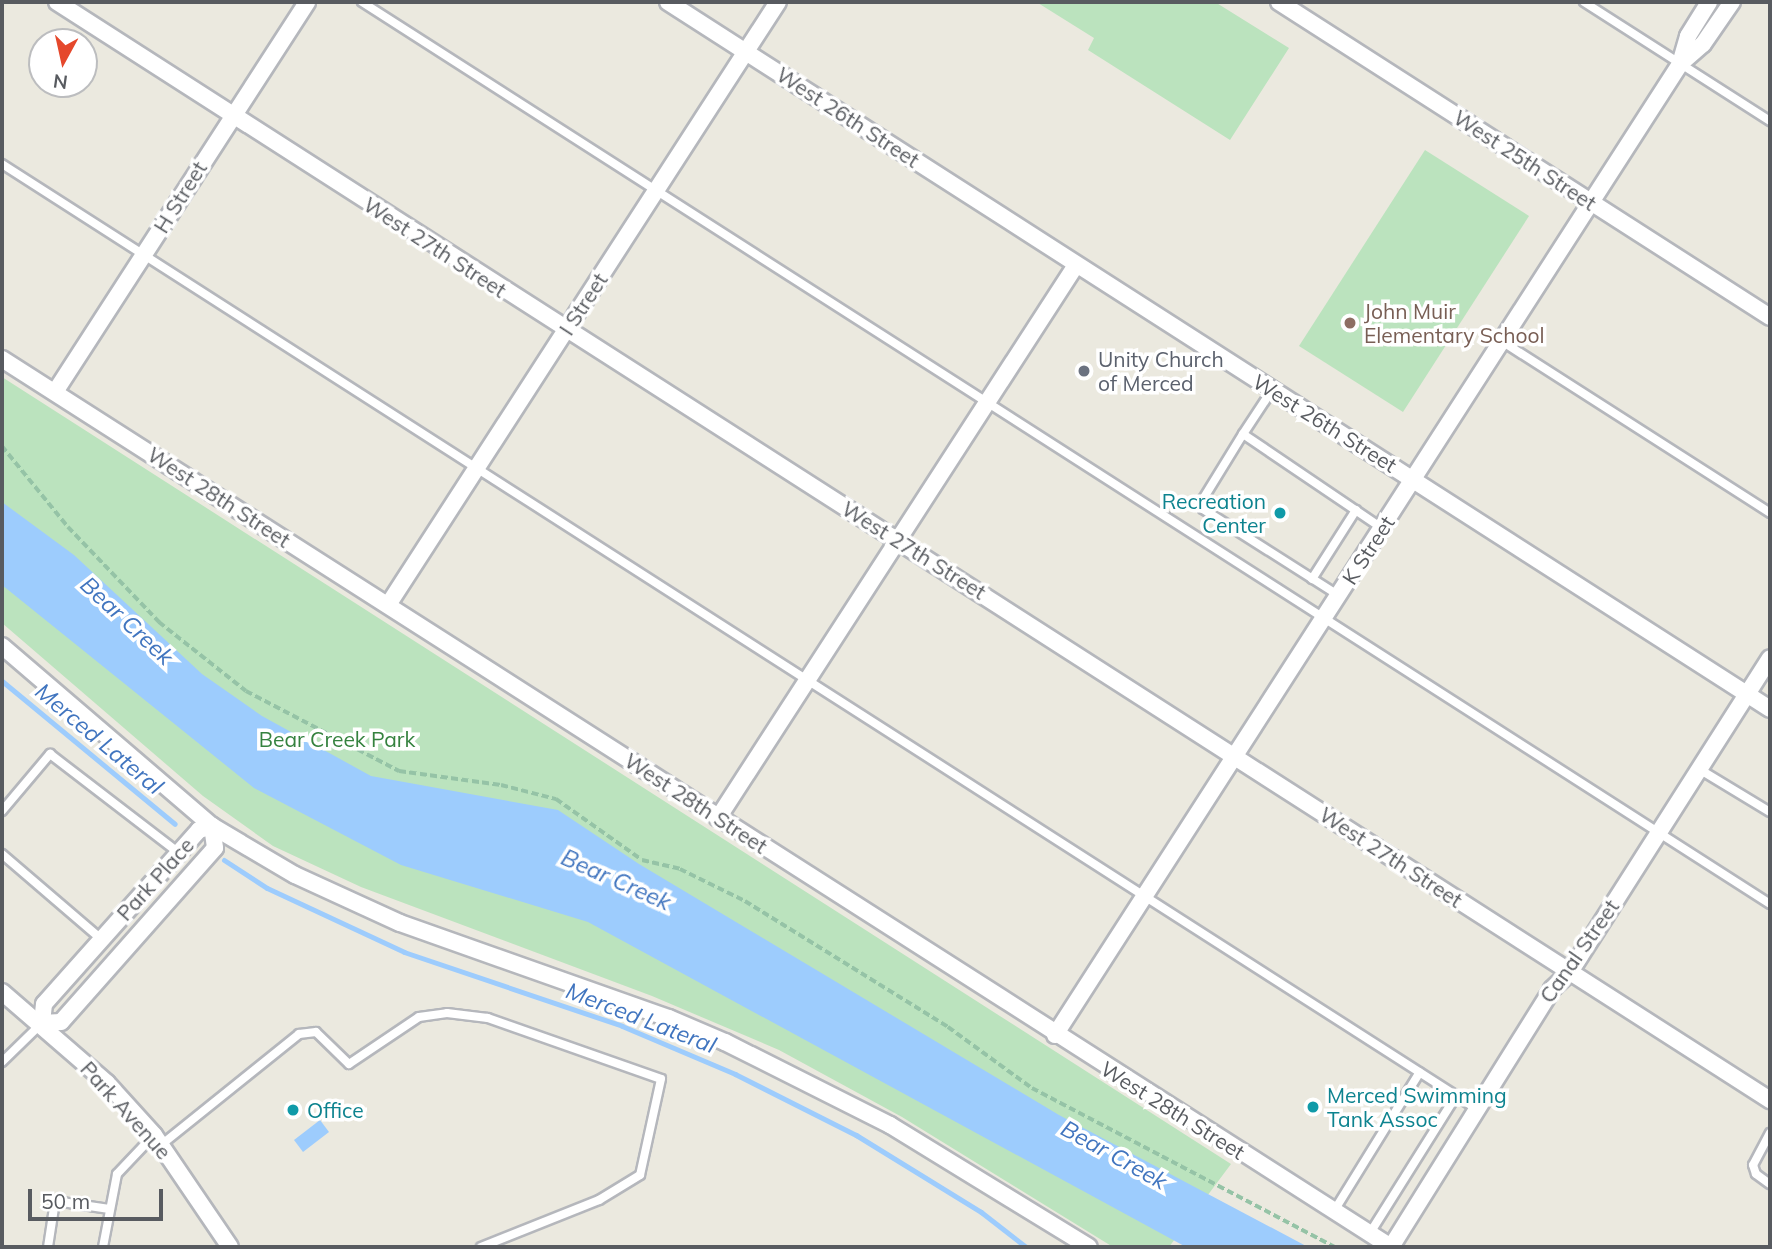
<!DOCTYPE html>
<style>
body{margin:0}
#map{position:relative;width:1772px;height:1249px;overflow:hidden;background:#ebe9df;font-family:Mulish,sans-serif}
div>[style]{position:absolute}
[style*='--x']{left:calc(var(--x)*1px);top:calc(var(--y)*1px);width:calc(var(--w)*1px);rotate:calc(var(--a)*1deg)}
.green>*{inset:0;background:#bbe3be}
.water>*{inset:0;background:#9dccfd}
.stream>*{height:5px;margin:-2.5px;padding:0 2.5px;transform-origin:2.5px;border-radius:2.5px;background:#9dccfd}
.path>*{height:3.5px;margin-top:-1.75px;transform-origin:0;background:repeating-linear-gradient(90deg,#95c3a6 0 7px,transparent 0 10.5px)}
.roads{filter:drop-shadow(2px 0 #b5b7bc) drop-shadow(-2px 0 #b5b7bc) drop-shadow(0 2px #b5b7bc) drop-shadow(0 -2px #b5b7bc)}
.lane>*{height:8px;margin:-4px;padding:0 4px;transform-origin:4px;border-radius:4px;background:#fff}
.street>*{height:16px;margin:-8px;padding:0 8px;transform-origin:8px;border-radius:8px;background:#fff}
.dots>*{width:19px;height:19px;translate:-50% -50%;box-sizing:border-box;border:4px solid #fff;border-radius:50%}
span{translate:-50% -50%;white-space:nowrap;text-align:center;line-height:1.15;-webkit-text-stroke:7px #fff;paint-order:stroke}
.street-label{font-size:21px;color:#585b60}
.education-label{font-size:21px;color:#785e54}
.left{translate:0 -50%;text-align:left}
.worship-label{font-size:21px;color:#5b616d}
.culture-label{font-size:21px;color:#0d838f}
.right{translate:-100% -50%;text-align:right}
.park-label{font-size:21px;color:#35823f}
.water-label{font-size:23px;color:#4175bf;font-style:italic}
.frame{position:absolute;inset:0;border:4px solid #585b60;pointer-events:none}
.north{position:absolute;left:28px;top:28px;width:70px;height:70px;box-sizing:border-box;background:#fff;border:2px solid #bcbdbf;border-radius:50%;rotate:188deg;font-size:19px;font-weight:700;line-height:28px;text-align:center;color:#585b60}
.north::after{content:'';display:block;margin:auto;width:24px;height:32px;background:#e5482c;clip-path:polygon(50% 0,100% 100%,50% 72%,0 100%)}
.scale{position:absolute;left:28px;top:1189px;width:135px;height:32px;box-sizing:border-box;border:4px solid #585b60;border-top:0;padding-left:9px;font-size:21px;line-height:24px;white-space:nowrap;color:#585b60;-webkit-text-stroke:5px #fff;paint-order:stroke}
</style>
<div id="map">
<div class="green">
<div style="clip-path:polygon(1215px 2px,1289px 48px,1230px 140px,1088px 50px,1094px 38px,1038px 3px)"></div>
<div style="clip-path:polygon(1425px 150px,1529px 216px,1403px 412px,1299px 346px)"></div>
<div style="clip-path:polygon(2px 377px,1231px 1164px,1169px 1247px,1113px 1247px,902px 1117px,779px 1050px,652px 996px,361px 887px,273px 846px,203px 796px,2px 623px)"></div>
</div>
<div class="water">
<div style="clip-path:polygon(2px 502px,74px 555px,202px 674px,262px 716px,371px 776px,558px 810px,639px 864px,1059px 1115px,1308px 1247px,1186px 1247px,588px 922px,401px 865px,254px 788px,2px 585px)"></div>
<div style="clip-path:polygon(320px 1120px,329px 1132px,303px 1152px,294px 1140px)"></div>
</div>
<div class="stream">
<div style="--x:2;--y:681;--w:224;--a:39.6"></div>
<div style="--x:224;--y:860;--w:51;--a:33.1"></div>
<div style="--x:267;--y:888;--w:151;--a:25"></div>
<div style="--x:404;--y:952;--w:230;--a:18.7"></div>
<div style="--x:622;--y:1026;--w:123;--a:23"></div>
<div style="--x:735;--y:1074;--w:136;--a:26.8"></div>
<div style="--x:856;--y:1135;--w:147;--a:31.6"></div>
<div style="--x:981;--y:1212;--w:57;--a:37.9"></div>
</div>
<div class="path">
<div style="--x:2;--y:446;--w:104;--a:50.8"></div>
<div style="--x:68;--y:527;--w:132;--a:46.2"></div>
<div style="--x:159;--y:622;--w:111;--a:38.4"></div>
<div style="--x:246;--y:691;--w:173;--a:27.6"></div>
<div style="--x:399;--y:771;--w:103;--a:7.8"></div>
<div style="--x:501;--y:785;--w:57;--a:14.3"></div>
<div style="--x:556;--y:799;--w:105;--a:35.3"></div>
<div style="--x:642;--y:860;--w:39;--a:13"></div>
<div style="--x:680;--y:869;--w:72;--a:26.2"></div>
<div style="--x:745;--y:901;--w:239;--a:31.8"></div>
<div style="--x:948;--y:1027;--w:104;--a:36"></div>
<div style="--x:1032;--y:1088;--w:342;--a:27.7"></div>
</div>
<div class="roads">
<div class="lane">
<div style="--x:362;--y:2;--w:1672;--a:32.64"></div>
<div style="--x:1584;--y:2;--w:221;--a:32.6"></div>
<div style="--x:2;--y:164;--w:1752;--a:32.65"></div>
<div style="--x:1503;--y:342;--w:317;--a:32.6"></div>
<div style="--x:1243;--y:434;--w:53;--a:-56.6"></div>
<div style="--x:1312;--y:579;--w:82;--a:-57.5"></div>
<div style="--x:1338;--y:595;--w:160;--a:-147.5"></div>
<div style="--x:1203;--y:509;--w:10;--a:-90"></div>
<div style="--x:1203;--y:499;--w:76;--a:-58.4"></div>
<div style="--x:1243;--y:434;--w:168;--a:34.1"></div>
<div style="--x:1699;--y:769;--w:83;--a:31.2"></div>
<div style="--x:2;--y:811;--w:75;--a:-49.9"></div>
<div style="--x:50;--y:754;--w:163;--a:37.5"></div>
<div style="--x:2;--y:854;--w:130;--a:40.6"></div>
<div style="--x:2;--y:1062;--w:56;--a:-44.3"></div>
<div style="--x:1770;--y:1133;--w:36;--a:118"></div>
<div style="--x:1753;--y:1165;--w:9;--a:72"></div>
<div style="--x:1756;--y:1174;--w:17;--a:36"></div>
<div style="--x:161;--y:1145;--w:177;--a:-38.8"></div>
<div style="--x:299;--y:1034;--w:17;--a:-7"></div>
<div style="--x:316;--y:1032;--w:46;--a:44.1"></div>
<div style="--x:349;--y:1064;--w:84;--a:-33.9"></div>
<div style="--x:419;--y:1017;--w:28;--a:-8"></div>
<div style="--x:447;--y:1013;--w:41;--a:7"></div>
<div style="--x:488;--y:1018;--w:183;--a:19.4"></div>
<div style="--x:661;--y:1079;--w:98;--a:102.3"></div>
<div style="--x:640;--y:1175;--w:48;--a:148.6"></div>
<div style="--x:599;--y:1200;--w:127;--a:158.3"></div>
<div style="--x:1334;--y:1211;--w:163;--a:-58.3"></div>
<div style="--x:1370;--y:1233;--w:162;--a:-57.9"></div>
<div style="--x:48;--y:1247;--w:47;--a:-81.3"></div>
<div style="--x:55;--y:1201;--w:55;--a:8.4"></div>
<div style="--x:103;--y:1247;--w:74;--a:-79.1"></div>
<div style="--x:117;--y:1174;--w:54;--a:-46.5"></div>
</div>
<div class="street">
<div style="--x:57;--y:2;--w:2035;--a:32.66"></div>
<div style="--x:668;--y:2;--w:1309;--a:32.68"></div>
<div style="--x:1279;--y:2;--w:583;--a:32.68"></div>
<div style="--x:1680;--y:64;--w:29;--a:-74"></div>
<div style="--x:1688;--y:36;--w:40;--a:-58"></div>
<div style="--x:2;--y:359;--w:1649;--a:32.59"></div>
<div style="--x:1391;--y:1247;--w:304;--a:-58"></div>
<div style="--x:1552;--y:989;--w:25;--a:-43"></div>
<div style="--x:1570;--y:972;--w:372;--a:-57.5"></div>
<div style="--x:55;--y:392;--w:464;--a:-57.1"></div>
<div style="--x:388;--y:605;--w:718;--a:-57.11"></div>
<div style="--x:2;--y:646;--w:277;--a:40.6"></div>
<div style="--x:212;--y:826;--w:96;--a:30.6"></div>
<div style="--x:295;--y:875;--w:115;--a:24.6"></div>
<div style="--x:400;--y:923;--w:285;--a:19.5"></div>
<div style="--x:669;--y:1018;--w:61;--a:23.2"></div>
<div style="--x:725;--y:1042;--w:185;--a:26.7"></div>
<div style="--x:890;--y:1125;--w:233;--a:31.5"></div>
<div style="--x:718;--y:818;--w:659;--a:-57.08"></div>
<div style="--x:212;--y:826;--w:22;--a:82"></div>
<div style="--x:215;--y:848;--w:232;--a:131.5"></div>
<div style="--x:61;--y:1022;--w:19;--a:177"></div>
<div style="--x:42;--y:1023;--w:19;--a:-84"></div>
<div style="--x:44;--y:1004;--w:233;--a:-48.3"></div>
<div style="--x:199;--y:830;--w:14;--a:-17"></div>
<div style="--x:2;--y:992;--w:139;--a:40.9"></div>
<div style="--x:107;--y:1083;--w:70;--a:47.9"></div>
<div style="--x:154;--y:1135;--w:135;--a:55.8"></div>
<div style="--x:1055;--y:1035;--w:1155;--a:-57.23"></div>
<div style="--x:1680;--y:64;--w:30;--a:-41"></div>
<div style="--x:1703;--y:44;--w:51;--a:-55.4"></div>
</div>
</div>
<div class="dots">
<div style="left:1350px;top:323px;background:#8d6e63"></div>
<div style="left:1084px;top:371px;background:#6b7280"></div>
<div style="left:1280px;top:513px;background:#0f9aa8"></div>
<div style="left:1313px;top:1107px;background:#0f9aa8"></div>
<div style="left:293px;top:1110px;background:#0f9aa8"></div>
</div>
<div class="street-label">
<span style="left:848px;top:117px;rotate:33deg">West 26th Street</span>
<span style="left:1525px;top:160px;rotate:33deg">West 25th Street</span>
<span style="left:180px;top:197px;rotate:-58deg">H Street</span>
<span style="left:435px;top:247px;rotate:33deg">West 27th Street</span>
<span style="left:583px;top:304px;rotate:-57deg">I Street</span>
<span style="left:1325px;top:423px;rotate:32deg">West 26th Street</span>
<span style="left:219px;top:497px;rotate:33deg">West 28th Street</span>
<span style="left:914px;top:550px;rotate:32deg">West 27th Street</span>
<span style="left:1368px;top:550px;rotate:-57deg">K Street</span>
<span style="left:696px;top:803px;rotate:33deg">West 28th Street</span>
<span style="left:1391px;top:857px;rotate:33deg">West 27th Street</span>
<span style="left:155px;top:879px;rotate:-48deg">Park Place</span>
<span style="left:1579px;top:951px;rotate:-55deg">Canal Street</span>
<span style="left:126px;top:1110px;rotate:48deg">Park Avenue</span>
<span style="left:1173px;top:1110px;rotate:32deg">West 28th Street</span>
</div>
<div class="education-label">
<span class="left" style="left:1364px;top:323px">John Muir<br>Elementary School</span>
</div>
<div class="worship-label">
<span class="left" style="left:1098px;top:371px">Unity Church<br>of Merced</span>
</div>
<div class="culture-label">
<span class="right" style="left:1266px;top:513px">Recreation<br>Center</span>
<span class="left" style="left:1327px;top:1107px">Merced Swimming<br>Tank Assoc</span>
<span class="left" style="left:307px;top:1110px">Office</span>
</div>
<div class="park-label">
<span style="left:337px;top:739px">Bear Creek Park</span>
</div>
<div class="water-label">
<span style="left:127px;top:621px;rotate:43deg">Bear Creek</span>
<span style="left:99px;top:739px;rotate:40deg">Merced Lateral</span>
<span style="left:616px;top:880px;rotate:24deg">Bear Creek</span>
<span style="left:641px;top:1018px;rotate:21deg">Merced Lateral</span>
<span style="left:1114px;top:1155px;rotate:29deg">Bear Creek</span>
</div>
<div class="frame"></div>
<div class="north">N</div>
<div class="scale">50 m</div>
</div>
